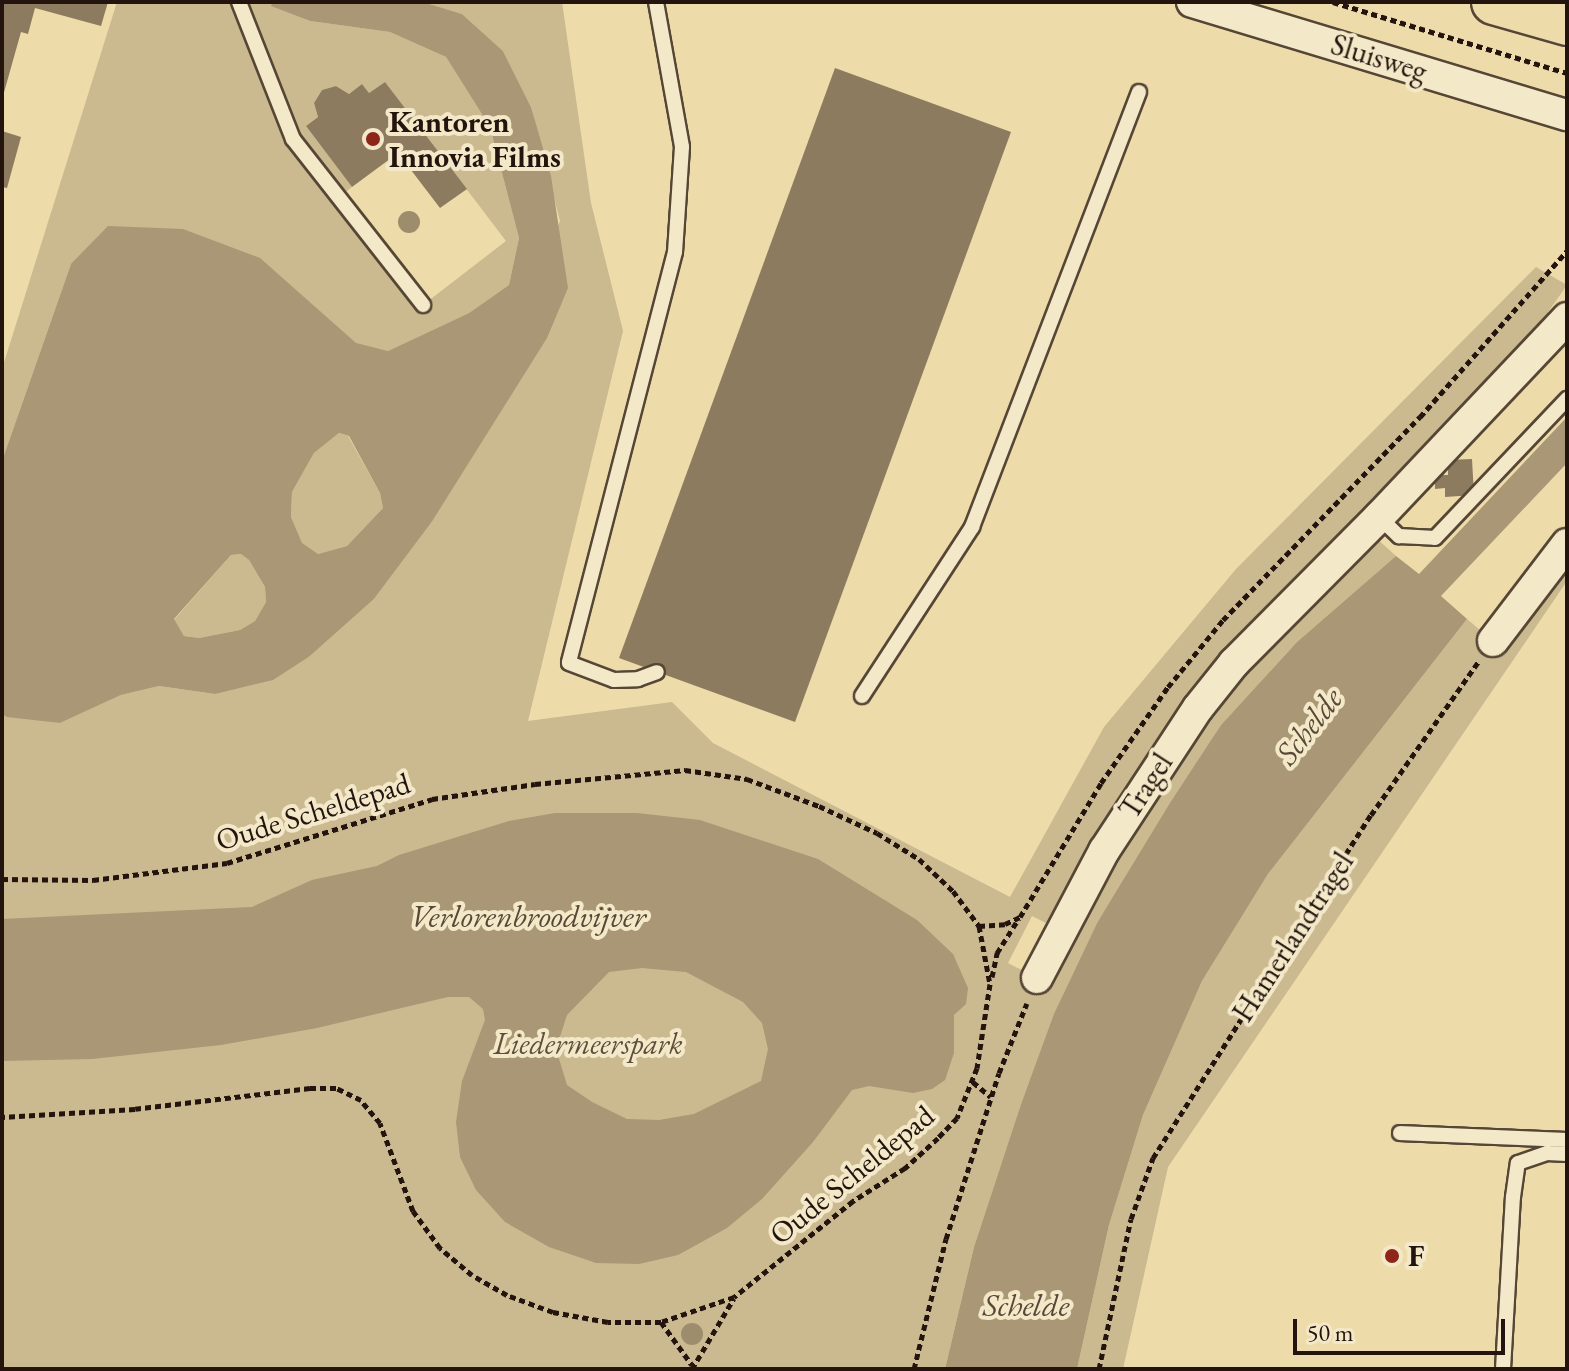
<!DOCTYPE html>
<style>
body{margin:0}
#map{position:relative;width:1569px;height:1371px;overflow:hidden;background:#eddbaa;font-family:"EB Garamond",serif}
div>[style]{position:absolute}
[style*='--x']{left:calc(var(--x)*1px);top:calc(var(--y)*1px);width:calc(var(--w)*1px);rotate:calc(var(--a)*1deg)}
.green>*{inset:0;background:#cbb98f}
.water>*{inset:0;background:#a99775}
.building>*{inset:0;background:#8d7b5f}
.path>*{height:5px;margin-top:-2.5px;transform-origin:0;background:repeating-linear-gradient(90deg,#24140e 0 6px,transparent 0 10px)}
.roads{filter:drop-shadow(2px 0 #564635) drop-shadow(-2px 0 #564635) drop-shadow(0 2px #564635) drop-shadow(0 -2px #564635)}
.service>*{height:14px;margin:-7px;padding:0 7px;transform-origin:7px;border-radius:7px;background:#f3e8c8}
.minor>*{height:30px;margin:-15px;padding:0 15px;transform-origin:15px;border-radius:15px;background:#f3e8c8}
.trunk>*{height:44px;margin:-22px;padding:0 22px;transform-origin:22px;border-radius:22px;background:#eddbaa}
.trees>*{width:22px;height:22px;margin:-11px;border-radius:50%;background:#9e8d6d}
.dots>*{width:22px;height:22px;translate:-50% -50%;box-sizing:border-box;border:4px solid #f3e8c8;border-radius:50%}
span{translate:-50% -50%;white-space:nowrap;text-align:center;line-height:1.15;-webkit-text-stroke:8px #f3e8c8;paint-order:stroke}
.street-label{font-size:30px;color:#24140e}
.poi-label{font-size:30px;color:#24140e;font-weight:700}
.left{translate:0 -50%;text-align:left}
.park-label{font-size:30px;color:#5e4e3b;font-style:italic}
.water-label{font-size:32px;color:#594837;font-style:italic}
.frame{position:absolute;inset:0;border:4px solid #24140e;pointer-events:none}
.scale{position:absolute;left:1293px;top:1319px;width:212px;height:36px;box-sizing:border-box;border:4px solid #24140e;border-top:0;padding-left:10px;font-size:24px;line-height:28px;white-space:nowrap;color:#24140e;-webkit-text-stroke:6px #f3e8c8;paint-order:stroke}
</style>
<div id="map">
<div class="green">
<div style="clip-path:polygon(evenodd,117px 2px,273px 2px,272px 6px,310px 21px,390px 32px,446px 57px,490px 127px,519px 238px,509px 285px,469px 313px,388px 351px,356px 344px,310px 304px,71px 264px,2px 461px,2px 369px,117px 2px,385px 82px,506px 241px,423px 305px,339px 197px,352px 187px,306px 126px,318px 117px,314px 103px,322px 90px,336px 86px,349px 94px,362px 84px,369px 93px,385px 82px)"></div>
<div style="clip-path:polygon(evenodd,423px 2px,562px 2px,591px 203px,623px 331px,528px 721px,672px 702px,713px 743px,1010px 897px,1104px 727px,1236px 569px,1536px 267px,1567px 285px,1539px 325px,1354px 518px,1396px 556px,1297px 642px,1221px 725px,1097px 923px,1065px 991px,1020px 1107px,974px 1247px,945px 1369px,2px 1369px,2px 714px,60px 723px,121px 695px,159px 686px,215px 694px,310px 656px,374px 599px,431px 523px,560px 221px,531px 107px,503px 51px,462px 14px,423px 2px,1032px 916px,1068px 934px,1045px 982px,1008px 963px,1032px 916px)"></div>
<div style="clip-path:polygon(339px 433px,348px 436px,380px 493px,383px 508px,347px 546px,318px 554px,302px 544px,291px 517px,292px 492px,314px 453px)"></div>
<div style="clip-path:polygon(1567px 544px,1567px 581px,1168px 1167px,1123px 1369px,1077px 1369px,1109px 1225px,1143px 1115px,1202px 981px,1268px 874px,1467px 619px,1493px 641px)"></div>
<div style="clip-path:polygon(241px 554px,249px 560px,265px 587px,266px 602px,255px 621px,240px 630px,199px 638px,184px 636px,174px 620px,231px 555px)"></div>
</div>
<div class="water">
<div style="clip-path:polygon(evenodd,273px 2px,423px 2px,462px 14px,503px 51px,531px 107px,551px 176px,568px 288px,547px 338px,431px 523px,374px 599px,310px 656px,273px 680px,215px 694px,159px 686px,121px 695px,60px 723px,7px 717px,2px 714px,2px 461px,71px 264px,108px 226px,183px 229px,260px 258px,356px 343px,388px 351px,469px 313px,509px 285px,519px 238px,490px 127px,446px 57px,390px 32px,310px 21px,271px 6px,273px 2px,339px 433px,349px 436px,380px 493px,383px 508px,347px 546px,318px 554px,302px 543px,291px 517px,292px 492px,314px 453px,339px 433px,273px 2px,241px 554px,249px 560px,265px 587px,266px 602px,255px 621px,240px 630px,199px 638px,184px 636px,174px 619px,231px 555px,241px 554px)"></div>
<div style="clip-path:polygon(1567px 417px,1567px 463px,1441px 596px,1467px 619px,1268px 874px,1202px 981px,1143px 1115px,1109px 1225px,1077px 1369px,945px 1369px,974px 1247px,1020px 1107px,1054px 1014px,1097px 923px,1170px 803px,1221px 725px,1297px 642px,1396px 556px,1419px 574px)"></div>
<div style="clip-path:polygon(evenodd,555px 813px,637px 813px,700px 820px,818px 859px,917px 920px,953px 954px,968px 988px,966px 1004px,954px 1015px,954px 1053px,945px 1080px,932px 1089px,913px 1093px,869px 1086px,852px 1090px,813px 1142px,762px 1199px,727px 1228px,678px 1255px,639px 1264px,596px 1263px,549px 1247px,505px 1222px,476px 1190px,460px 1157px,456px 1122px,462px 1081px,485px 1020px,483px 1009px,469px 997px,448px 997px,317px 1028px,221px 1045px,92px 1059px,2px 1061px,2px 919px,252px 907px,312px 880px,377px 866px,399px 855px,509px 821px,555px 813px,642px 968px,686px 972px,743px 1002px,762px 1023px,768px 1049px,761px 1081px,694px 1114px,659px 1120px,627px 1119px,592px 1102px,567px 1085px,556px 1049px,567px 1015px,609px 972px,642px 968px)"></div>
</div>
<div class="building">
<div style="clip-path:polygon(2px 2px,108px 2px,101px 26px,35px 8px,28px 34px,21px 32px,3px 96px)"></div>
<div style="clip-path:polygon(835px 68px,1011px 132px,795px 722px,619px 658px)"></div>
<div style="clip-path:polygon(385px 82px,467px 189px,440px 208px,398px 153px,352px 187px,306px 126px,318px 117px,314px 103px,322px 90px,336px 86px,349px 94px,362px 84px,369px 93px)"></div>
<div style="clip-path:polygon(2px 131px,21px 137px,7px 188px,2px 187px)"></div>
<div style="clip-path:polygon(1472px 459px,1474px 495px,1445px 497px,1445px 488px,1435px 489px,1435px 475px,1448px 475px,1448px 460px)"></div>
</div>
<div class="path">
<div style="--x:1333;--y:2;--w:245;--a:16.9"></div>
<div style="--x:2;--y:879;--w:91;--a:0.6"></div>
<div style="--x:93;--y:880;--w:135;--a:-7.2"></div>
<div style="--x:227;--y:863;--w:215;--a:-17.3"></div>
<div style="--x:432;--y:799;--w:104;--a:-8.3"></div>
<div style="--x:535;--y:784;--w:151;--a:-5.3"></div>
<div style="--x:685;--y:770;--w:63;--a:8.3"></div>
<div style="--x:747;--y:779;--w:77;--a:20.6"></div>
<div style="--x:819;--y:806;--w:64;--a:25"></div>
<div style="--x:877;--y:833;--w:49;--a:31.8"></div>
<div style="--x:919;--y:859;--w:47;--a:43.3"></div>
<div style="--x:953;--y:891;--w:44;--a:53.4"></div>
<div style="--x:979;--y:926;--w:59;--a:79.3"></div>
<div style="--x:990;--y:984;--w:85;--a:98.8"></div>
<div style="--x:977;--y:1068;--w:54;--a:111.8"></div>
<div style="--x:957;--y:1118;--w:28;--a:134"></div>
<div style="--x:938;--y:1138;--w:45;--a:137.7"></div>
<div style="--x:905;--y:1168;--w:62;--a:147.6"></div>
<div style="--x:853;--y:1201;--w:153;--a:141.1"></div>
<div style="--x:734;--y:1297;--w:77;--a:161.1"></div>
<div style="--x:661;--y:1322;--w:53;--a:180"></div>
<div style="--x:608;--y:1322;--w:56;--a:-169.7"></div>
<div style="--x:553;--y:1312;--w:49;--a:-159.7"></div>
<div style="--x:507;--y:1295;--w:40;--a:-150.3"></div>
<div style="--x:472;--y:1275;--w:42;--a:-139.8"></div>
<div style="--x:440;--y:1248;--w:46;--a:-126.1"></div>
<div style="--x:413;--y:1211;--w:94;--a:-110.6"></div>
<div style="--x:380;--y:1123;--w:30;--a:-130"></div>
<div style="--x:361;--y:1100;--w:28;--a:-154"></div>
<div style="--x:336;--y:1088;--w:26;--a:180"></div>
<div style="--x:310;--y:1088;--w:176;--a:173.2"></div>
<div style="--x:135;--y:1109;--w:133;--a:176.6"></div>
<div style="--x:979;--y:926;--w:26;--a:-4"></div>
<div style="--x:1005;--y:924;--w:17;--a:-25"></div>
<div style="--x:1020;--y:917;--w:157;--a:-58.8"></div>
<div style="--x:1101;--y:783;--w:117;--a:-55.1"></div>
<div style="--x:1168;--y:687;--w:87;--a:-50.6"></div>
<div style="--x:1223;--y:620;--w:283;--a:-45.9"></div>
<div style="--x:1420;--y:417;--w:222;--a:-48.5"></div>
<div style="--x:992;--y:977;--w:25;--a:-78"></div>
<div style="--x:997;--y:953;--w:41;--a:-57.8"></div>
<div style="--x:973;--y:1082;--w:23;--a:40"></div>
<div style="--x:661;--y:1322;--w:53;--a:54.2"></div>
<div style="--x:692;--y:1369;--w:82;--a:-59.4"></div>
<div style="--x:914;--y:1369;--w:134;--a:-76.2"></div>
<div style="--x:946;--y:1239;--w:174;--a:-72.3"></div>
<div style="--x:999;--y:1073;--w:75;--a:-68.2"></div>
<div style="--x:1099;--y:1369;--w:153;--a:-78"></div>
<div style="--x:1131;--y:1219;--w:65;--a:-70.2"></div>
<div style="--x:1153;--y:1158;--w:406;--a:-57.6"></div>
<div style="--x:1371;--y:815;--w:187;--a:-55"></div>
</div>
<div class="roads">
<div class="service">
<div style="--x:239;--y:2;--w:147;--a:68.5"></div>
<div style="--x:293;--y:139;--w:211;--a:51.9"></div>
<div style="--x:656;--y:2;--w:147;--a:79.8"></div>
<div style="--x:682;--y:147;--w:105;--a:93.8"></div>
<div style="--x:675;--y:252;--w:424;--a:104.5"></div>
<div style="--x:569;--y:663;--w:48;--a:20.7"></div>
<div style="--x:614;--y:680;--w:24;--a:-2"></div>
<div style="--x:638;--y:679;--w:20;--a:-20"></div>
<div style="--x:1379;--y:517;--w:28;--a:44"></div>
<div style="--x:1399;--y:536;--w:36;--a:3"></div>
<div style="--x:1435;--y:538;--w:192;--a:-46.5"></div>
<div style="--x:862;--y:696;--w:202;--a:-56.9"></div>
<div style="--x:972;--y:527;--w:466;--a:-69"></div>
<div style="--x:1400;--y:1133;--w:167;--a:2.4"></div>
<div style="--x:1503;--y:1369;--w:172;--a:-86.7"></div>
<div style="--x:1513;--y:1197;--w:34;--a:-82"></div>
<div style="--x:1518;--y:1163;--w:31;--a:-19"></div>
<div style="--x:1547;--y:1153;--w:20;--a:3"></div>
</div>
<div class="minor">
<div style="--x:1192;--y:2;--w:392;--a:16.8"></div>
<div style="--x:1493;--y:641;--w:122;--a:-52.7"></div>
<div style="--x:1037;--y:978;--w:144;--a:-62.2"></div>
<div style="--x:1104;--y:851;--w:171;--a:-56.7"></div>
<div style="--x:1198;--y:708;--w:58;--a:-51.3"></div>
<div style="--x:1234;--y:663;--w:206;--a:-45.2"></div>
<div style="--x:1379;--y:517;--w:274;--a:-46.6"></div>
</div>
<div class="trunk">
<div style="--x:1494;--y:2;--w:76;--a:16"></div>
</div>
</div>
<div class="trees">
<div style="left:409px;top:222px"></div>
<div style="left:692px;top:1334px"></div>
</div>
<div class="dots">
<div style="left:373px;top:139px;background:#8f2418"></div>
<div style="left:1392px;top:1256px;background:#8f2418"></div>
</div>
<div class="street-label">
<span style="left:1379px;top:58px;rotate:17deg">Sluisweg</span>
<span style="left:1146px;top:786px;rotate:-57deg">Tragel</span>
<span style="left:313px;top:812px;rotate:-17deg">Oude Scheldepad</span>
<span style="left:1293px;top:937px;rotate:-57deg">Hamerlandtragel</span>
<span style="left:852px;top:1175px;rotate:-39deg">Oude Scheldepad</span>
</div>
<div class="poi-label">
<span class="left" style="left:389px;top:139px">Kantoren<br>Innovia Films</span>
<span class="left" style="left:1408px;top:1256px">F</span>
</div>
<div class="park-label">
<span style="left:588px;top:1044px">Liedermeerspark</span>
</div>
<div class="water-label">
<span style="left:1309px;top:726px;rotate:-52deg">Schelde</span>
<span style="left:528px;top:916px">Verlorenbroodvijver</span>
<span style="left:1026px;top:1305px">Schelde</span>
</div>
<div class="frame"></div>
<div class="scale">50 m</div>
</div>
